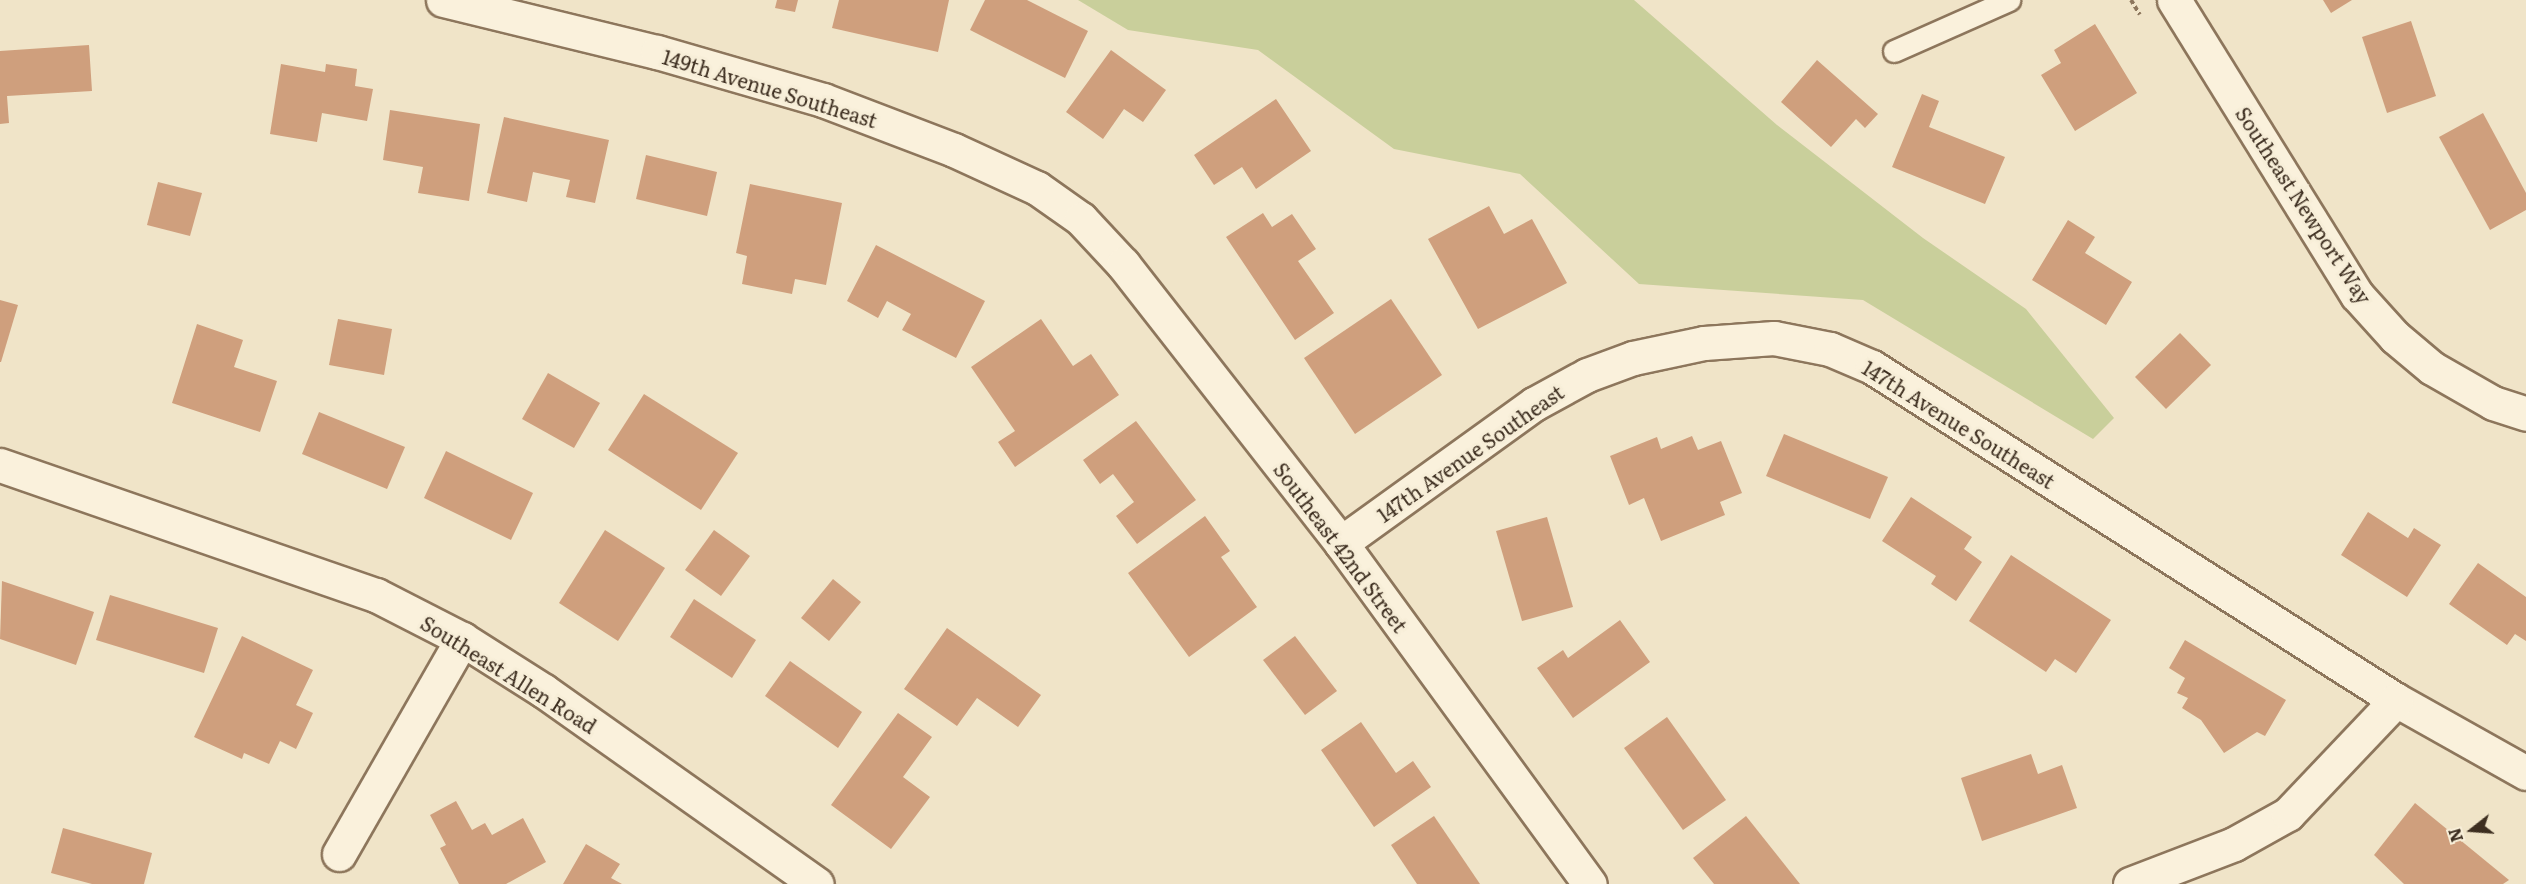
<!DOCTYPE html>
<style>
body{margin:0}
#map{position:relative;width:2526px;height:884px;overflow:hidden;background:#f0e4c8;font-family:Literata,serif}
div>[style]{position:absolute}
[style*='--x']{left:calc(var(--x)*1px);top:calc(var(--y)*1px);width:calc(var(--w)*1px);rotate:calc(var(--a)*1deg)}
.green>*{inset:0;background:#c9cf9b}
.building>*{inset:0;background:#cf9f7d}
.path>*{height:4px;margin-top:-2px;transform-origin:0;background:repeating-linear-gradient(90deg,#8d765c 0 4.5px,transparent 0 7.5px)}
.roads{filter:drop-shadow(2px 0 #8d765c) drop-shadow(-2px 0 #8d765c) drop-shadow(0 2px #8d765c) drop-shadow(0 -2px #8d765c)}
.service>*{height:21px;margin:-10.5px;padding:0 10.5px;transform-origin:10.5px;border-radius:10.5px;background:#faf1dc}
.minor>*{height:33px;margin:-16.5px;padding:0 16.5px;transform-origin:16.5px;border-radius:16.5px;background:#faf1dc}
.tertiary>*{height:33px;margin:-16.5px;padding:0 16.5px;transform-origin:16.5px;border-radius:16.5px;background:#faf1dc}
.secondary>*{height:33px;margin:-16.5px;padding:0 16.5px;transform-origin:16.5px;border-radius:16.5px;background:#faf1dc}
span{translate:-50% -50%;white-space:nowrap;text-align:center;line-height:1.15;-webkit-text-stroke:6px #f7eed8;paint-order:stroke}
.street-label{font-size:20px;color:#3d2e20}
.north{position:absolute;left:2442px;top:800px;width:60px;height:60px;-webkit-text-stroke:4px #f7eed8;paint-order:stroke;rotate:253deg;font-size:16px;font-weight:700;line-height:24px;text-align:center;color:#3d2e20}
.north::after{content:'';display:block;margin:auto;width:21px;height:27px;background:#3d2e20;clip-path:polygon(50% 0,100% 100%,50% 72%,0 100%)}
</style>
<div id="map">
<div class="green">
<div style="clip-path:polygon(1078px 0,1634px 0,1777px 125px,1923px 238px,2026px 309px,2114px 418px,2093px 439px,1863px 300px,1639px 284px,1520px 174px,1394px 149px,1258px 50px,1128px 30px)"></div>
</div>
<div class="building">
<div style="clip-path:polygon(777px 0,798px 0,795px 12px,775px 8px)"></div>
<div style="clip-path:polygon(839px 0,949px 0,938px 52px,832px 28px)"></div>
<div style="clip-path:polygon(985px 0,1027px 0,1088px 31px,1065px 78px,970px 30px)"></div>
<div style="clip-path:polygon(2323px 0,2352px 0,2331px 13px)"></div>
<div style="clip-path:polygon(2411px 21px,2436px 96px,2387px 113px,2362px 37px)"></div>
<div style="clip-path:polygon(2095px 24px,2137px 93px,2075px 131px,2041px 75px,2061px 63px,2054px 50px)"></div>
<div style="clip-path:polygon(89px 45px,92px 91px,7px 96px,9px 123px,0 124px,0 51px)"></div>
<div style="clip-path:polygon(1111px 50px,1166px 90px,1143px 122px,1124px 109px,1103px 139px,1066px 112px)"></div>
<div style="clip-path:polygon(1817px 60px,1878px 114px,1865px 128px,1856px 119px,1831px 147px,1781px 102px)"></div>
<div style="clip-path:polygon(281px 64px,325px 72px,326px 64px,357px 69px,355px 86px,373px 89px,367px 121px,322px 113px,317px 142px,270px 134px)"></div>
<div style="clip-path:polygon(1922px 94px,1939px 101px,1929px 127px,2005px 157px,1985px 204px,1892px 167px)"></div>
<div style="clip-path:polygon(1276px 99px,1311px 151px,1256px 189px,1242px 167px,1214px 185px,1194px 155px)"></div>
<div style="clip-path:polygon(390px 110px,480px 124px,469px 201px,418px 193px,423px 167px,383px 160px)"></div>
<div style="clip-path:polygon(2483px 113px,2526px 193px,2526px 210px,2490px 230px,2439px 137px)"></div>
<div style="clip-path:polygon(504px 117px,609px 140px,595px 203px,566px 197px,570px 180px,533px 172px,527px 202px,487px 193px)"></div>
<div style="clip-path:polygon(646px 155px,717px 172px,707px 216px,636px 199px)"></div>
<div style="clip-path:polygon(158px 182px,202px 193px,190px 236px,147px 225px)"></div>
<div style="clip-path:polygon(750px 184px,842px 203px,826px 285px,795px 279px,792px 294px,742px 284px,747px 256px,736px 253px)"></div>
<div style="clip-path:polygon(1489px 206px,1504px 234px,1532px 219px,1567px 283px,1478px 329px,1428px 239px)"></div>
<div style="clip-path:polygon(1263px 213px,1272px 227px,1292px 214px,1316px 249px,1298px 261px,1334px 313px,1295px 340px,1226px 237px)"></div>
<div style="clip-path:polygon(2068px 220px,2095px 237px,2085px 253px,2132px 282px,2106px 325px,2032px 280px)"></div>
<div style="clip-path:polygon(876px 245px,985px 301px,956px 358px,902px 330px,911px 314px,887px 301px,878px 318px,847px 301px)"></div>
<div style="clip-path:polygon(1391px 299px,1442px 375px,1355px 434px,1304px 358px)"></div>
<div style="clip-path:polygon(0 300px,18px 305px,1px 362px,0 362px)"></div>
<div style="clip-path:polygon(338px 319px,392px 329px,384px 375px,329px 365px)"></div>
<div style="clip-path:polygon(1041px 319px,1073px 366px,1091px 354px,1119px 395px,1015px 467px,998px 442px,1015px 431px,971px 367px)"></div>
<div style="clip-path:polygon(197px 324px,243px 340px,234px 367px,277px 381px,260px 432px,172px 403px)"></div>
<div style="clip-path:polygon(2180px 333px,2211px 365px,2166px 409px,2135px 377px)"></div>
<div style="clip-path:polygon(548px 373px,600px 403px,574px 448px,522px 419px)"></div>
<div style="clip-path:polygon(644px 394px,738px 453px,701px 510px,608px 450px)"></div>
<div style="clip-path:polygon(319px 412px,405px 447px,387px 489px,302px 454px)"></div>
<div style="clip-path:polygon(1136px 421px,1196px 500px,1137px 544px,1116px 516px,1134px 502px,1113px 474px,1100px 484px,1083px 460px)"></div>
<div style="clip-path:polygon(1784px 434px,1888px 477px,1870px 519px,1766px 476px)"></div>
<div style="clip-path:polygon(1692px 436px,1698px 450px,1721px 441px,1742px 493px,1720px 502px,1725px 515px,1661px 541px,1644px 498px,1629px 505px,1610px 456px,1657px 437px,1661px 449px)"></div>
<div style="clip-path:polygon(446px 451px,533px 493px,511px 540px,424px 498px)"></div>
<div style="clip-path:polygon(1911px 497px,1972px 537px,1964px 549px,1982px 562px,1956px 601px,1931px 584px,1936px 576px,1882px 541px)"></div>
<div style="clip-path:polygon(2368px 512px,2408px 538px,2414px 528px,2441px 545px,2407px 597px,2341px 555px)"></div>
<div style="clip-path:polygon(1205px 516px,1230px 551px,1221px 557px,1257px 607px,1189px 657px,1128px 573px)"></div>
<div style="clip-path:polygon(1547px 517px,1573px 607px,1522px 621px,1496px 531px)"></div>
<div style="clip-path:polygon(605px 530px,665px 568px,618px 641px,559px 603px)"></div>
<div style="clip-path:polygon(714px 530px,750px 556px,721px 596px,685px 570px)"></div>
<div style="clip-path:polygon(2011px 555px,2111px 620px,2076px 673px,2055px 659px,2046px 672px,1969px 621px)"></div>
<div style="clip-path:polygon(2478px 563px,2526px 597px,2526px 641px,2515px 634px,2507px 645px,2449px 604px)"></div>
<div style="clip-path:polygon(833px 579px,861px 602px,829px 641px,801px 618px)"></div>
<div style="clip-path:polygon(2px 581px,94px 612px,76px 665px,0 639px)"></div>
<div style="clip-path:polygon(110px 595px,218px 628px,204px 673px,96px 640px)"></div>
<div style="clip-path:polygon(694px 599px,756px 640px,732px 678px,670px 637px)"></div>
<div style="clip-path:polygon(1620px 620px,1650px 662px,1573px 718px,1537px 668px,1563px 650px,1568px 658px)"></div>
<div style="clip-path:polygon(947px 628px,1041px 695px,1018px 727px,977px 698px,957px 726px,904px 689px)"></div>
<div style="clip-path:polygon(242px 636px,313px 670px,296px 705px,313px 713px,296px 749px,280px 741px,269px 764px,244px 753px,242px 759px,194px 737px)"></div>
<div style="clip-path:polygon(1295px 636px,1337px 691px,1305px 715px,1263px 660px)"></div>
<div style="clip-path:polygon(2185px 640px,2286px 700px,2265px 736px,2257px 732px,2224px 753px,2201px 720px,2182px 708px,2188px 698px,2177px 693px,2185px 678px,2169px 668px)"></div>
<div style="clip-path:polygon(790px 661px,862px 712px,838px 748px,765px 696px)"></div>
<div style="clip-path:polygon(898px 713px,932px 737px,903px 777px,930px 797px,891px 849px,831px 805px)"></div>
<div style="clip-path:polygon(1667px 717px,1726px 800px,1683px 830px,1624px 748px)"></div>
<div style="clip-path:polygon(1361px 722px,1396px 773px,1413px 761px,1431px 787px,1374px 827px,1321px 750px)"></div>
<div style="clip-path:polygon(2031px 754px,2038px 774px,2062px 765px,2077px 808px,1982px 841px,1961px 778px)"></div>
<div style="clip-path:polygon(456px 801px,472px 830px,485px 823px,492px 835px,523px 818px,546px 862px,506px 884px,459px 884px,440px 848px,446px 845px,430px 815px)"></div>
<div style="clip-path:polygon(2415px 803px,2509px 880px,2503px 884px,2404px 884px,2374px 855px)"></div>
<div style="clip-path:polygon(1434px 816px,1480px 884px,1417px 884px,1391px 845px)"></div>
<div style="clip-path:polygon(1746px 816px,1800px 884px,1714px 884px,1693px 858px)"></div>
<div style="clip-path:polygon(63px 828px,152px 853px,144px 884px,92px 884px,51px 873px)"></div>
<div style="clip-path:polygon(586px 844px,620px 864px,611px 878px,622px 884px,563px 884px)"></div>
</div>
<div class="path">
<div style="--x:2131;--y:0;--w:17;--a:59"></div>
</div>
<div class="roads">
<div class="service">
<div style="--x:1894;--y:51;--w:126;--a:-23.9"></div>
</div>
<div class="minor">
<div style="--x:443;--y:0;--w:220;--a:13.7"></div>
<div style="--x:657;--y:52;--w:173;--a:16.1"></div>
<div style="--x:823;--y:100;--w:140;--a:20.9"></div>
<div style="--x:954;--y:150;--w:91;--a:24.6"></div>
<div style="--x:1037;--y:188;--w:54;--a:35.2"></div>
<div style="--x:1081;--y:219;--w:62;--a:47"></div>
<div style="--x:1123;--y:264;--w:354;--a:52"></div>
<div style="--x:1341;--y:543;--w:422;--a:53.9"></div>
<div style="--x:1341;--y:543;--w:238;--a:-35.8"></div>
<div style="--x:1534;--y:404;--w:60;--a:-28.7"></div>
<div style="--x:1587;--y:375;--w:49;--a:-20.3"></div>
<div style="--x:1633;--y:358;--w:73;--a:-11.9"></div>
<div style="--x:1704;--y:343;--w:70;--a:-4.1"></div>
<div style="--x:1774;--y:338;--w:57;--a:11.1"></div>
<div style="--x:1830;--y:349;--w:46;--a:23.2"></div>
<div style="--x:1872;--y:367;--w:621;--a:32.44"></div>
<div style="--x:2396;--y:700;--w:149;--a:29.3"></div>
<div style="--x:339;--y:854;--w:248;--a:-60.2"></div>
<div style="--x:2130;--y:884;--w:111;--a:-21"></div>
<div style="--x:2234;--y:844;--w:62;--a:-29.1"></div>
<div style="--x:2288;--y:814;--w:157;--a:-46.5"></div>
</div>
<div class="tertiary">
<div style="--x:0;--y:465;--w:398;--a:19.1"></div>
<div style="--x:376;--y:595;--w:97;--a:27.1"></div>
<div style="--x:462;--y:639;--w:97;--a:32.4"></div>
<div style="--x:544;--y:691;--w:334;--a:35.3"></div>
</div>
<div class="secondary">
<div style="--x:2174;--y:0;--w:347;--a:58.2"></div>
<div style="--x:2357;--y:295;--w:57;--a:47.9"></div>
<div style="--x:2395;--y:337;--w:48;--a:40"></div>
<div style="--x:2432;--y:368;--w:70;--a:29.8"></div>
<div style="--x:2493;--y:403;--w:35;--a:18"></div>
</div>
</div>
<div class="street-label">
<span style="left:770px;top:88px;rotate:17deg">149th Avenue Southeast</span>
<span style="left:2304px;top:205px;rotate:57deg">Southeast Newport Way</span>
<span style="left:1959px;top:424px;rotate:32deg">147th Avenue Southeast</span>
<span style="left:1470px;top:453px;rotate:-35deg">147th Avenue Southeast</span>
<span style="left:1341px;top:547px;rotate:53deg">Southeast 42nd Street</span>
<span style="left:509px;top:674px;rotate:32deg">Southeast Allen Road</span>
</div>
<div class="north">N</div>
</div>
